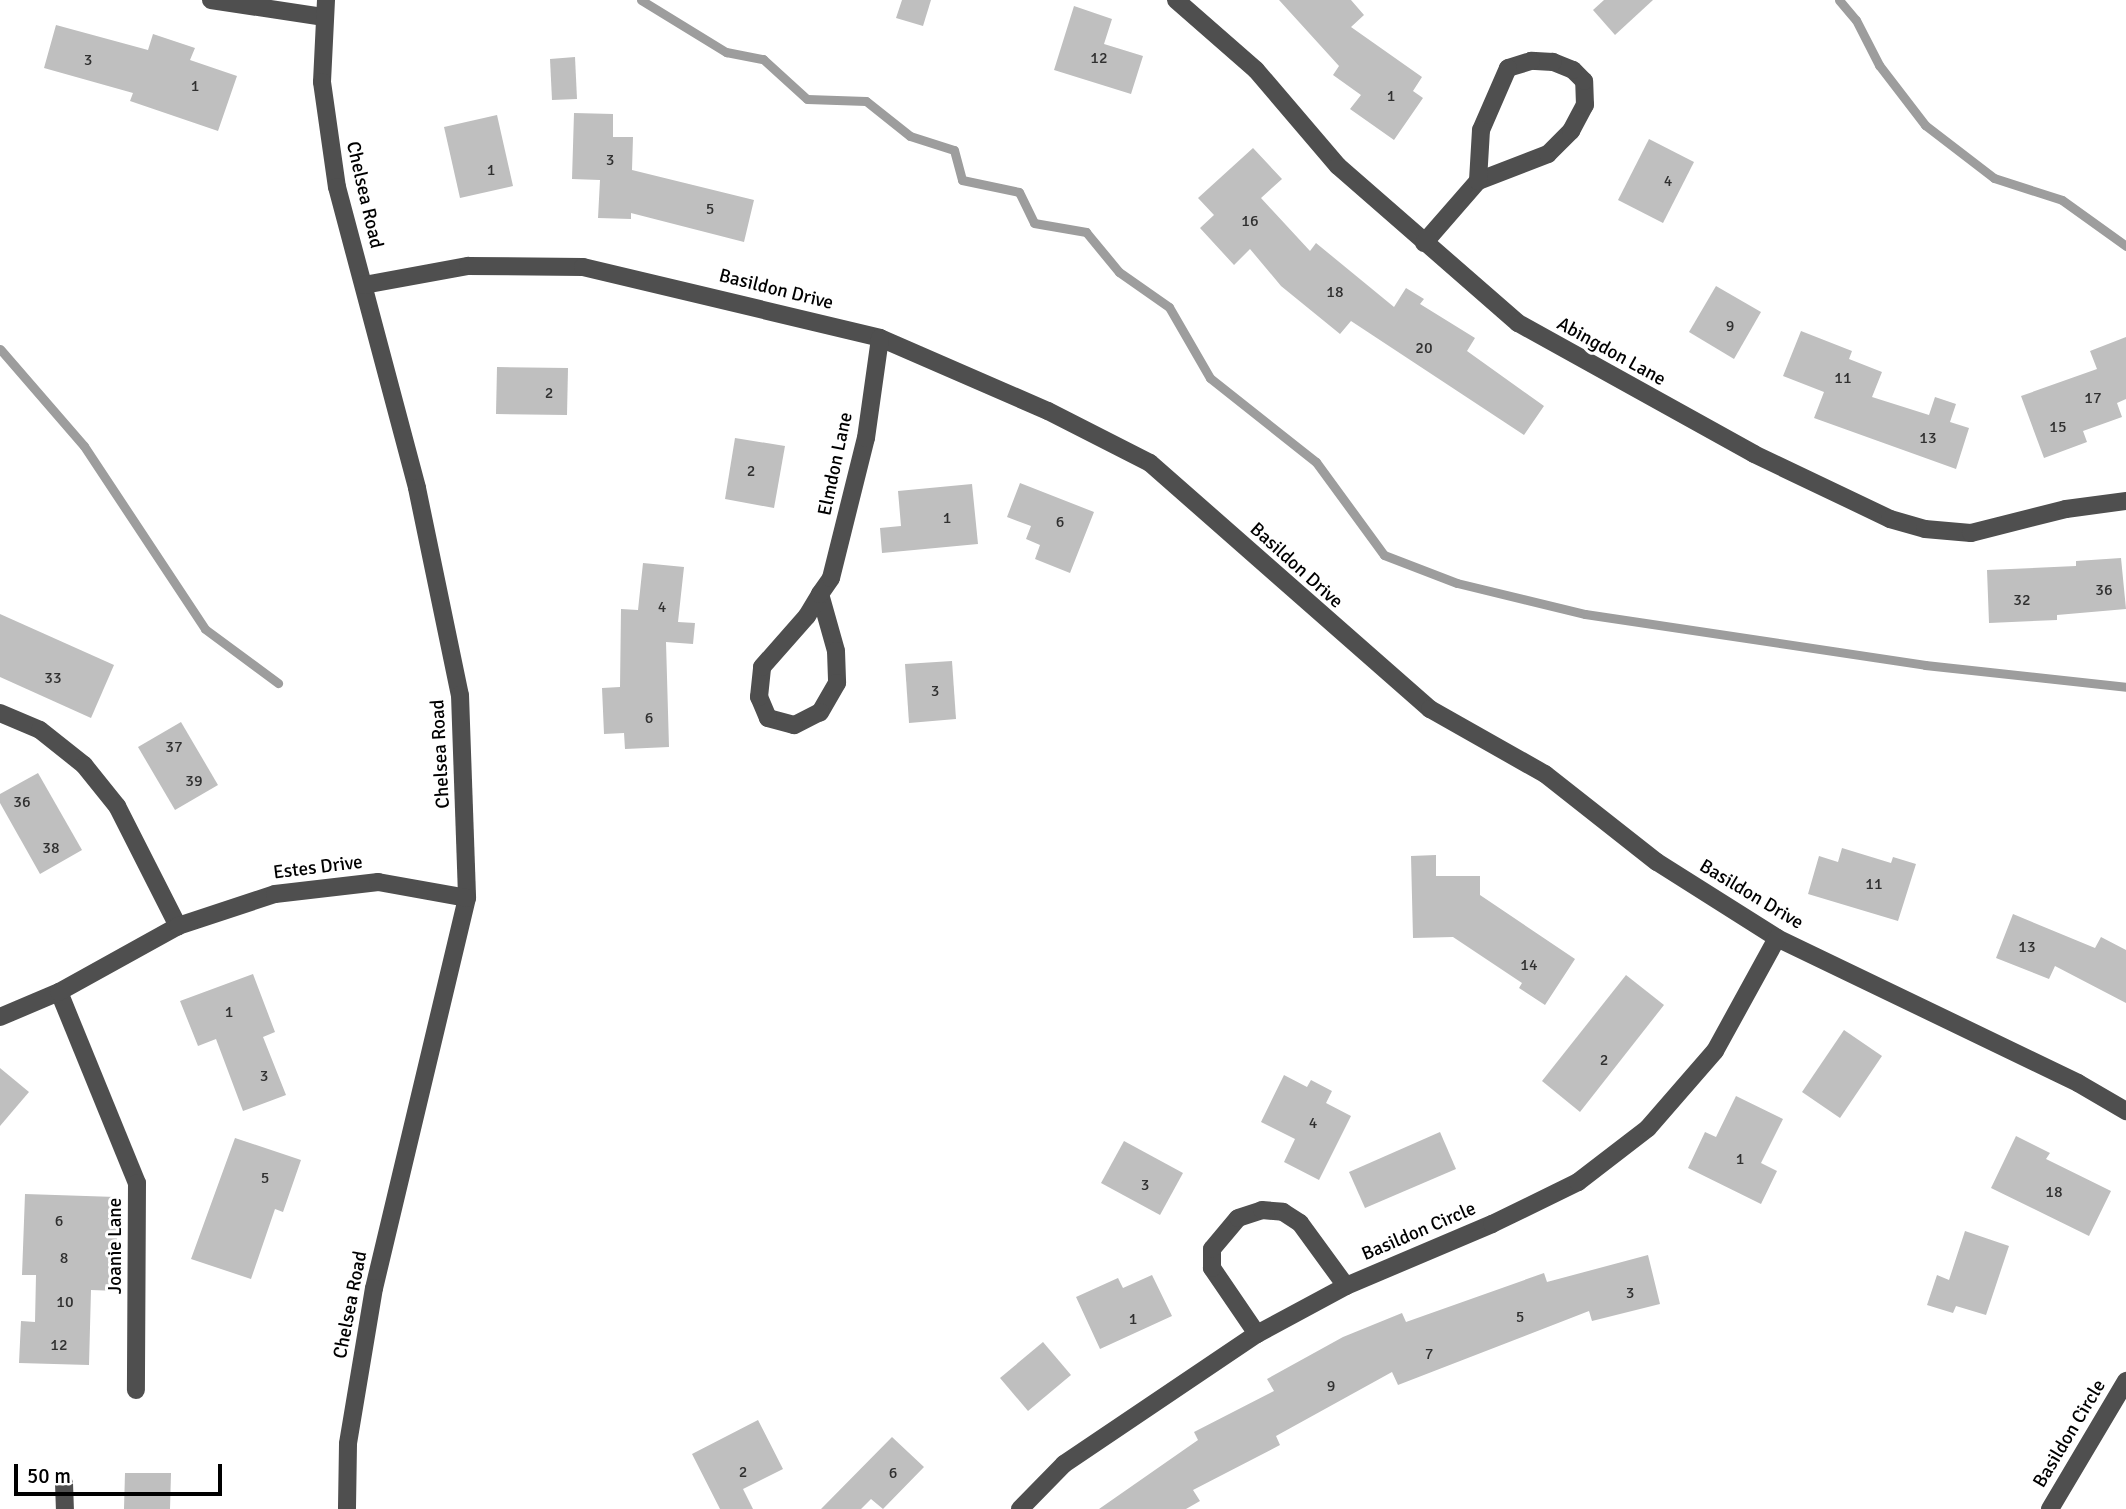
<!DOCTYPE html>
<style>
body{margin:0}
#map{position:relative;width:2126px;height:1509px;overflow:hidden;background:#fff;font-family:Signika,sans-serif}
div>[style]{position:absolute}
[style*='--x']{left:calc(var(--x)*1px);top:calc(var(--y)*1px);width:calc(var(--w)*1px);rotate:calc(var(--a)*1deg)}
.stream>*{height:9px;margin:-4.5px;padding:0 4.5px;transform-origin:4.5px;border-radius:4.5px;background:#9d9d9d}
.building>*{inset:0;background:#bfbfbf}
.minor>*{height:18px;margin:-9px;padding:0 9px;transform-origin:9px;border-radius:9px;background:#4f4f4f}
span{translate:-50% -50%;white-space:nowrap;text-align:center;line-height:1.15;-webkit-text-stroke:6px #fff;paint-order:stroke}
.number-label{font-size:16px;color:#303030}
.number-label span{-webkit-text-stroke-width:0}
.street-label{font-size:19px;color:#000}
.scale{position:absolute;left:14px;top:1464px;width:208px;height:32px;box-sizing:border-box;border:4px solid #000;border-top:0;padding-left:9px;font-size:21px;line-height:24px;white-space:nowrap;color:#000;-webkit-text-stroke:5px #fff;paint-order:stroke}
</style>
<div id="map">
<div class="stream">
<div style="--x:641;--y:0;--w:100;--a:31.5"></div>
<div style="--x:726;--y:52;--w:38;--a:11"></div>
<div style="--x:763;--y:59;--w:59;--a:42.3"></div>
<div style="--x:807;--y:99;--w:59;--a:1.9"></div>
<div style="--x:866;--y:101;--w:56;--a:38.5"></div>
<div style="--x:910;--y:136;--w:46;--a:17.7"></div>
<div style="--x:954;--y:150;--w:31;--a:75"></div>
<div style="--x:962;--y:180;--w:58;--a:11.9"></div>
<div style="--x:1019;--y:192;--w:34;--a:64"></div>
<div style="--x:1034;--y:223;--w:53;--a:9.8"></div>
<div style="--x:1086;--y:232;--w:52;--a:50.5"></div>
<div style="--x:1119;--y:272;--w:61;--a:35"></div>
<div style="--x:1169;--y:307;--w:82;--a:60"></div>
<div style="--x:1210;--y:378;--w:135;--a:38.4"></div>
<div style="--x:1316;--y:462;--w:115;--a:53.8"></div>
<div style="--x:1384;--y:555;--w:78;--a:21"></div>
<div style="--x:1457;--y:583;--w:132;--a:13.6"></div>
<div style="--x:1585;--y:614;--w:344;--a:8.5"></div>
<div style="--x:1925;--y:665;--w:202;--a:6.2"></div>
<div style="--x:1839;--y:0;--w:26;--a:50"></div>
<div style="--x:1856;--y:20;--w:51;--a:62.9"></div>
<div style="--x:1879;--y:65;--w:76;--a:52.5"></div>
<div style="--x:1925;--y:125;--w:87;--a:37.5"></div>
<div style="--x:1994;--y:178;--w:71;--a:17.9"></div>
<div style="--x:2062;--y:200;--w:79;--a:35.7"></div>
<div style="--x:0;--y:349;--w:128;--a:49.1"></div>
<div style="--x:84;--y:446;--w:219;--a:56.5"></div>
<div style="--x:205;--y:629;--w:91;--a:36.5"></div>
</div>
<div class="building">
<div style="clip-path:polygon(902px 0,931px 0,923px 26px,896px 18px)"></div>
<div style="clip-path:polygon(1279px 0,1351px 0,1364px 15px,1351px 27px,1422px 77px,1413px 91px,1423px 98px,1394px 140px,1350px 109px,1361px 95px,1333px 75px,1339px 66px)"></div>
<div style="clip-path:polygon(1604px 0,1653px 0,1615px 35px,1593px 10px)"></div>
<div style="clip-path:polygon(1074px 6px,1112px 19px,1104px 44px,1143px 56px,1131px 94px,1054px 70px)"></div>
<div style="clip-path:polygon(56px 25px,148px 50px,153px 34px,195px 48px,190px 60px,237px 76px,218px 131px,130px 101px,133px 93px,44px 68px)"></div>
<div style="clip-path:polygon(575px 57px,577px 99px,552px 100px,550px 59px)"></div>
<div style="clip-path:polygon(574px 113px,613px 114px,613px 137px,633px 137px,632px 170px,754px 200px,744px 242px,631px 213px,631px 219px,598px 218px,600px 180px,572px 179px)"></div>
<div style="clip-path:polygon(497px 115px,513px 186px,460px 198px,444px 127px)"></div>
<div style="clip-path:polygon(1649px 139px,1694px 162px,1663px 223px,1618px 200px)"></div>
<div style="clip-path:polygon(1253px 148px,1282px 179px,1261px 198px,1310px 251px,1316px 243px,1394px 307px,1406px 288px,1424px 299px,1420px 304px,1475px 338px,1467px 351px,1544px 406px,1524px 435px,1351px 321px,1340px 334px,1281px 286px,1250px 249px,1234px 265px,1200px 228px,1214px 215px,1198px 198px)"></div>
<div style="clip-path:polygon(1716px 286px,1761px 312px,1734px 359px,1689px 332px)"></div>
<div style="clip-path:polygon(1801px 331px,1852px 351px,1849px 359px,1882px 372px,1872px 397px,1929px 415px,1935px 397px,1956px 404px,1950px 422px,1969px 428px,1956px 469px,1814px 418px,1824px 392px,1783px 376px)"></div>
<div style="clip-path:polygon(2126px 337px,2126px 399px,2117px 403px,2122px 417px,2083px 431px,2087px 442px,2044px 458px,2021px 396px,2097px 369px,2090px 351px)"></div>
<div style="clip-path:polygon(497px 367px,568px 368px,567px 415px,496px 414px)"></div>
<div style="clip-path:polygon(735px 438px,785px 446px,774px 508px,725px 499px)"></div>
<div style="clip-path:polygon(1020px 483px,1094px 512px,1070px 573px,1035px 559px,1040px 545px,1026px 539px,1031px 526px,1007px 517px)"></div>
<div style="clip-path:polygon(972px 484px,978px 544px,882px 553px,880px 528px,901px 526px,898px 491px)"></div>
<div style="clip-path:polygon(2121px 558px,2126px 609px,2057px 615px,2057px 620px,1989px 623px,1987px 570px,2076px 566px,2076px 561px)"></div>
<div style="clip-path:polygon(643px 563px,684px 567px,678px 622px,695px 623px,693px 644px,666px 642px,669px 747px,625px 749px,624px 733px,604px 734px,602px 688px,620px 687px,621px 609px,638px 610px)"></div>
<div style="clip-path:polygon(0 614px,114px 665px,91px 718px,0 677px)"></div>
<div style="clip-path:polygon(952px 661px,956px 719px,909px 723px,905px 664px)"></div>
<div style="clip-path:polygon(181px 722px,218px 785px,175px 810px,138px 747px)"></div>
<div style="clip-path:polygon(38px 773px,82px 850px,40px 874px,0 803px,0 794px)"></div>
<div style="clip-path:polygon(1842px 848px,1891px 863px,1893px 857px,1916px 864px,1898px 921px,1808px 894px,1819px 856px,1838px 862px)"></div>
<div style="clip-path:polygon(1436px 855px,1436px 876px,1480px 876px,1480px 895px,1575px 959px,1545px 1005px,1519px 988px,1522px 983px,1453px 937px,1413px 938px,1411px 856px)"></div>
<div style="clip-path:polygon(2013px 914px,2095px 948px,2101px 937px,2126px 950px,2126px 1003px,2055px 966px,2049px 979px,1996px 958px)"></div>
<div style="clip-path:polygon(253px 974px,275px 1032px,263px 1037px,286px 1095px,243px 1111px,216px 1039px,198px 1046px,180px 1001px)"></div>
<div style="clip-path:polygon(1626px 975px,1664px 1005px,1580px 1112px,1542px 1081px)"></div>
<div style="clip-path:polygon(1844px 1030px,1882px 1056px,1840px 1118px,1802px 1092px)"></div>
<div style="clip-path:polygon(0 1068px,29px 1092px,0 1126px)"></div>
<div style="clip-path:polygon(1284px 1075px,1307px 1087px,1311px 1080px,1332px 1091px,1326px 1103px,1351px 1116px,1319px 1180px,1284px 1162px,1295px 1139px,1261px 1122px)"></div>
<div style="clip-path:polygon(1736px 1096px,1783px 1119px,1761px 1163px,1777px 1171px,1761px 1204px,1688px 1168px,1705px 1132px,1716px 1137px)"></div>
<div style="clip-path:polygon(1440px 1132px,1456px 1169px,1365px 1208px,1349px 1172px)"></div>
<div style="clip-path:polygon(2016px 1136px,2050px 1153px,2046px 1159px,2111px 1191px,2089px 1236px,1991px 1188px)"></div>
<div style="clip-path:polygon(235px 1138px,301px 1160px,283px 1212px,275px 1209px,251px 1279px,191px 1259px)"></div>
<div style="clip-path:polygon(1124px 1141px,1183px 1173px,1160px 1215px,1101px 1183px)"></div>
<div style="clip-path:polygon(25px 1194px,116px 1197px,118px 1291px,91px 1290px,89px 1365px,19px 1363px,21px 1321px,35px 1322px,36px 1275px,22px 1275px)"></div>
<div style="clip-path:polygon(1965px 1231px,2009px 1246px,1986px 1315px,1956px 1306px,1953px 1313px,1927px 1305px,1937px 1275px,1949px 1280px)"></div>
<div style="clip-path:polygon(1648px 1255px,1660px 1304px,1592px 1321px,1589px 1311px,1398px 1385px,1392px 1372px,1276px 1436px,1280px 1445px,1193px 1490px,1200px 1501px,1186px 1509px,1099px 1509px,1198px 1440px,1194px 1432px,1274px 1391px,1267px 1379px,1343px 1337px,1402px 1313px,1406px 1322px,1544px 1273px,1547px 1282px)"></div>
<div style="clip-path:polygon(1152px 1275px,1172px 1316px,1100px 1349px,1076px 1297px,1118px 1278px,1123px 1288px)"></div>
<div style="clip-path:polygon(1043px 1342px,1071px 1375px,1028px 1411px,1000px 1378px)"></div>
<div style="clip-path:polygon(758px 1420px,783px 1469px,743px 1489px,753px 1509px,720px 1509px,692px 1454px)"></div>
<div style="clip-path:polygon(892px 1437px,924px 1467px,883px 1509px,871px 1499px,861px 1509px,821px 1509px)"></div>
<div style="clip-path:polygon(125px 1473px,171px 1473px,170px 1509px,124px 1509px)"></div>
</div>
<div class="minor">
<div style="--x:211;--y:0;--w:113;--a:8.6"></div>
<div style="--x:326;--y:0;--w:82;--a:92.8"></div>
<div style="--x:322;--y:82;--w:106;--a:81.9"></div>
<div style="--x:337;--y:187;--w:311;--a:75.1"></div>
<div style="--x:417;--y:488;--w:211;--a:78.3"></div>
<div style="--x:460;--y:695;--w:203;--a:88"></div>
<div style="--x:467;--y:898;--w:401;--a:103.4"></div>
<div style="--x:374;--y:1288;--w:158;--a:99.5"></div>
<div style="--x:348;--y:1444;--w:65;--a:90.9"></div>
<div style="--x:1176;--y:0;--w:106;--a:41.2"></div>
<div style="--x:1256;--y:70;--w:126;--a:49.5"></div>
<div style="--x:1338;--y:166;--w:239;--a:41.1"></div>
<div style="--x:1518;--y:323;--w:270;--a:29"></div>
<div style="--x:1754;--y:454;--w:151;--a:25.5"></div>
<div style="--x:1890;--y:519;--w:36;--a:16"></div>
<div style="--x:1925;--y:529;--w:46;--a:5"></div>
<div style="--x:1971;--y:533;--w:98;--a:-14.2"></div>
<div style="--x:2066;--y:509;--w:61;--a:-7.6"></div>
<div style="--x:1424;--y:243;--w:82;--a:-48.9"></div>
<div style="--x:1478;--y:181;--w:75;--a:-21.1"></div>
<div style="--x:1548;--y:154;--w:33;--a:-45"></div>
<div style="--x:1571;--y:131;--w:30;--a:-62"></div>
<div style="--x:1585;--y:105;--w:24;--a:-92"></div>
<div style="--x:1584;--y:81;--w:16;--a:-135"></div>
<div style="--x:1573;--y:70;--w:22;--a:-158"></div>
<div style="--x:1553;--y:62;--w:22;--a:-177"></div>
<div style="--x:1531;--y:61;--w:24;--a:163"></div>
<div style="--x:1508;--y:68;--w:68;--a:113.5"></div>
<div style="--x:1481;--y:130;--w:51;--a:93.4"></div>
<div style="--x:364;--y:285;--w:106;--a:-10.4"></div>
<div style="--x:468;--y:266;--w:115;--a:0.5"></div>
<div style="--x:583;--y:267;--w:305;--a:13.4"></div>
<div style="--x:880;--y:338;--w:183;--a:23.5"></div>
<div style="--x:1048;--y:411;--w:114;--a:27"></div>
<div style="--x:1150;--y:463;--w:373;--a:41.3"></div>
<div style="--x:1430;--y:709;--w:132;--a:29.5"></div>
<div style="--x:1545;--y:774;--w:142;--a:38.2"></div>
<div style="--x:1657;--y:862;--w:142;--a:32.3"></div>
<div style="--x:1777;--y:938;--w:334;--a:25.7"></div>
<div style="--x:2078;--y:1083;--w:56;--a:30.3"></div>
<div style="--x:820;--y:594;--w:59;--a:74.3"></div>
<div style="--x:836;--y:651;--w:32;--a:88"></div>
<div style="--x:837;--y:683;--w:34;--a:120"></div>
<div style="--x:820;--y:712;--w:29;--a:153"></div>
<div style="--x:794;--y:725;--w:27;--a:-165"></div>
<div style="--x:768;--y:718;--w:23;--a:-113"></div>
<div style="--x:759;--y:697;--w:30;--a:-84"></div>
<div style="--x:762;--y:667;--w:68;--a:-48.6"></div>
<div style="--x:807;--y:616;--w:26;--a:-59"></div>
<div style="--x:820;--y:594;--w:19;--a:-55"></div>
<div style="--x:831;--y:578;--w:144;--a:-76"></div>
<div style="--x:866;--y:438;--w:101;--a:-82"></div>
<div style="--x:0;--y:713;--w:43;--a:23"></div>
<div style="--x:40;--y:730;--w:56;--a:38.5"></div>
<div style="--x:84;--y:765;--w:53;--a:51.2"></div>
<div style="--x:117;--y:806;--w:135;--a:63.1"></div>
<div style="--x:59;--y:992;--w:206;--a:67.8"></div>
<div style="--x:137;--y:1183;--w:207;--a:90.3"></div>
<div style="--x:0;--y:1017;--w:64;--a:-23"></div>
<div style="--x:59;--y:992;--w:136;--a:-29"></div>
<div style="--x:178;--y:926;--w:102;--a:-18.3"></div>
<div style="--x:275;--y:894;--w:104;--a:-6.6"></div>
<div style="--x:378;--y:882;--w:90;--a:10.2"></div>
<div style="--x:1257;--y:1334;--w:80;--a:-124.3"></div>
<div style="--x:1212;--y:1268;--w:19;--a:-90"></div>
<div style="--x:1212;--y:1249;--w:40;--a:-50"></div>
<div style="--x:1238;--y:1218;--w:25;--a:-18"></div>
<div style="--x:1262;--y:1210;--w:21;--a:5"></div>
<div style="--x:1283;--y:1212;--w:20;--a:33"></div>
<div style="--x:1300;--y:1223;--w:78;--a:53.9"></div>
<div style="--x:64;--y:1483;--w:26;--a:88"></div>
<div style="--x:1020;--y:1509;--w:63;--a:-45.6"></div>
<div style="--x:1064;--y:1464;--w:233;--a:-34"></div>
<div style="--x:1257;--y:1334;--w:101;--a:-28.3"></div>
<div style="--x:1346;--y:1286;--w:159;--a:-23"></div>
<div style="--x:1492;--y:1224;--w:96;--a:-26"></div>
<div style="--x:1578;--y:1182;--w:88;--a:-37.6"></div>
<div style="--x:1648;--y:1128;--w:102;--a:-49"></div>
<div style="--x:1715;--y:1051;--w:129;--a:-61.2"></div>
<div style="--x:2050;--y:1509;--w:149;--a:-59.3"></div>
</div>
<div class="number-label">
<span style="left:1099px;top:58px">12</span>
<span style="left:88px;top:60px">3</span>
<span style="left:195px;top:86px">1</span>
<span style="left:1391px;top:96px">1</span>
<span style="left:610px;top:160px">3</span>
<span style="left:491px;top:170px">1</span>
<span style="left:1668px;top:181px">4</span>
<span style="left:710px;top:209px">5</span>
<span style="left:1250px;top:221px">16</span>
<span style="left:1335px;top:292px">18</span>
<span style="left:1730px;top:326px">9</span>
<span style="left:1424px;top:348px">20</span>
<span style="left:1843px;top:378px">11</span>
<span style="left:549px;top:393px">2</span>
<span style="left:2093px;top:398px">17</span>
<span style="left:2058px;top:427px">15</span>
<span style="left:1928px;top:438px">13</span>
<span style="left:751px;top:471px">2</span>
<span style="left:947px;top:518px">1</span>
<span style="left:1060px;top:522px">6</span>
<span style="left:2104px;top:590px">36</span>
<span style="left:2022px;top:600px">32</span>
<span style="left:662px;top:607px">4</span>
<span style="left:53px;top:678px">33</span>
<span style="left:935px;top:691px">3</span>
<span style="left:649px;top:718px">6</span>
<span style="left:174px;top:747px">37</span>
<span style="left:194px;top:781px">39</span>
<span style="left:22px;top:802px">36</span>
<span style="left:51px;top:848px">38</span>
<span style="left:1874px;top:884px">11</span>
<span style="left:2027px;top:947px">13</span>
<span style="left:1529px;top:965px">14</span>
<span style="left:229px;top:1012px">1</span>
<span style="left:1604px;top:1060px">2</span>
<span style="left:264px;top:1076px">3</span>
<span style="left:1313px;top:1123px">4</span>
<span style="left:1740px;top:1159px">1</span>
<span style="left:265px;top:1178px">5</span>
<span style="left:1145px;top:1185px">3</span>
<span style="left:2054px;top:1192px">18</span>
<span style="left:59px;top:1221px">6</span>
<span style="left:64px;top:1258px">8</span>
<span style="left:1630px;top:1293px">3</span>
<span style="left:65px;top:1302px">10</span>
<span style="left:1520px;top:1317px">5</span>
<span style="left:1133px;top:1319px">1</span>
<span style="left:59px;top:1345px">12</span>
<span style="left:1429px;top:1354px">7</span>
<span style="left:1331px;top:1386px">9</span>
<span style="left:743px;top:1472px">2</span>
<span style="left:893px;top:1473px">6</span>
</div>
<div class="street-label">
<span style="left:364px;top:195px;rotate:77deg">Chelsea Road</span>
<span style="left:776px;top:290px;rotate:14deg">Basildon Drive</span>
<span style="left:1611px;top:352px;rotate:29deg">Abingdon Lane</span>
<span style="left:836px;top:464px;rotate:-78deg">Elmdon Lane</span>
<span style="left:1296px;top:566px;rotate:42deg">Basildon Drive</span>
<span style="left:441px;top:754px;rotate:-93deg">Chelsea Road</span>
<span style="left:318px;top:868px;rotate:-7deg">Estes Drive</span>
<span style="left:1751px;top:895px;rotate:31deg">Basildon Drive</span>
<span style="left:1419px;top:1232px;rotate:-23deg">Basildon Circle</span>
<span style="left:116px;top:1246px;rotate:-90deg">Joanie Lane</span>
<span style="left:351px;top:1305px;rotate:-79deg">Chelsea Road</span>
<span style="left:2070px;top:1434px;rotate:-59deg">Basildon Circle</span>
</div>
<div class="scale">50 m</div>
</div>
